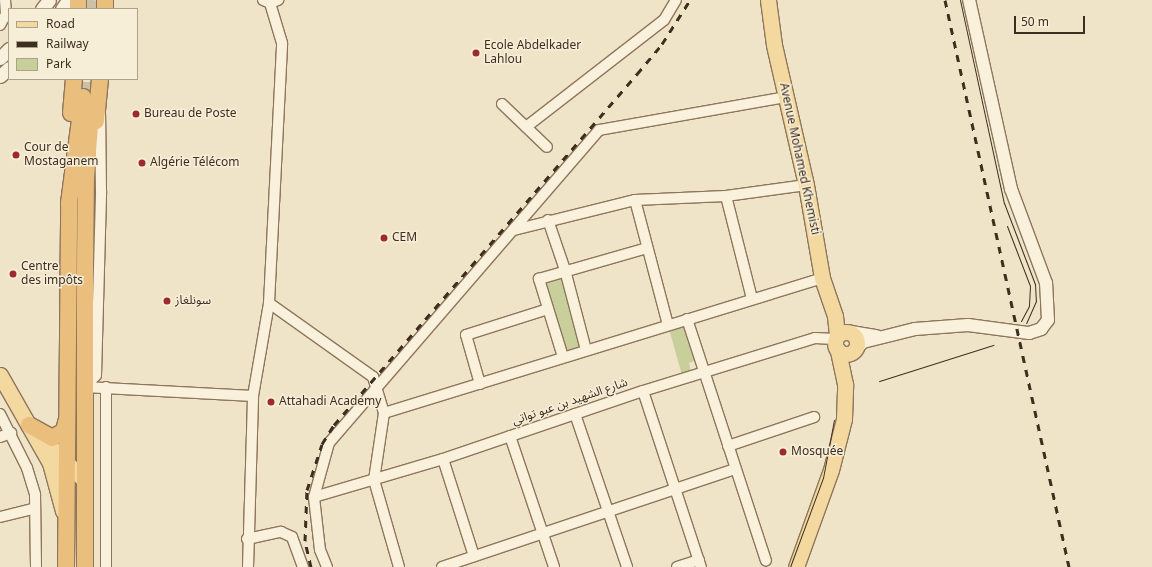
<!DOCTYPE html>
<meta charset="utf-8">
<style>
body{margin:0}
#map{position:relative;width:1152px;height:567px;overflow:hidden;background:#f0e4c8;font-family:Georgia,"Noto Sans Arabic",serif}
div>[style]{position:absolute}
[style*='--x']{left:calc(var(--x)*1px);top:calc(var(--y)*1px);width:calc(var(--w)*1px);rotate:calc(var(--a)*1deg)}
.green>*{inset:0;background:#c9cf9b}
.trunk-tunnel>*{height:16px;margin-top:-8px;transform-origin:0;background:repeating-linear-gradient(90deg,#ccc0a6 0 16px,transparent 0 24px)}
.roads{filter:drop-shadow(1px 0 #8d765c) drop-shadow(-1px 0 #8d765c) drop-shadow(0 1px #8d765c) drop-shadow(0 -1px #8d765c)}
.minor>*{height:10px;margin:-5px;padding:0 5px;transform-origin:5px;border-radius:5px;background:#faf1dc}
.tertiary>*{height:12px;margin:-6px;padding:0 6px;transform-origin:6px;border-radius:6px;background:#faf1dc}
.secondary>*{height:13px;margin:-6.5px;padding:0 6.5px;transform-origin:6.5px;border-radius:6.5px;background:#faf1dc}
.primary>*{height:15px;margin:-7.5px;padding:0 7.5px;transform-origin:7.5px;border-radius:7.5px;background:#f3d9a0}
.primary>.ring{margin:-7.5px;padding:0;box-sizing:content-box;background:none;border:15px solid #f3d9a0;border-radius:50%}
.trunk>*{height:16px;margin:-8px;padding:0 8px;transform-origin:8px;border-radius:8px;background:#eabe7c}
.tram>*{height:1px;margin:-0.5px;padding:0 0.5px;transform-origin:0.5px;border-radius:0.5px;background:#3d2e20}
.rail>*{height:3px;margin-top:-1.5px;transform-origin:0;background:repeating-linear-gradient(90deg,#3d2e20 0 7px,transparent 0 14px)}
.dots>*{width:11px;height:11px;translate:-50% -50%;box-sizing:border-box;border:2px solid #f7eed8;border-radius:50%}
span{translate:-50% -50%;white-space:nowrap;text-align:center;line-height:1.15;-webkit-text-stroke:3px #f7eed8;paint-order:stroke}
.poi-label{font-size:12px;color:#3d2e20}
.left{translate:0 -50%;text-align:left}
.street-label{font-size:12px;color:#3d2e20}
.legend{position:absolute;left:8px;top:8px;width:130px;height:72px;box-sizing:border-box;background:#f7eed8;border:1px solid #ada18e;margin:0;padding:5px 7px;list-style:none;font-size:12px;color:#3d2e20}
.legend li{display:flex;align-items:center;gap:8px;height:20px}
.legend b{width:20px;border:1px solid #ada18e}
.scale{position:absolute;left:1014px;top:16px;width:71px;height:18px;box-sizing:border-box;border:2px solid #3d2e20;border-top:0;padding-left:5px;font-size:12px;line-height:14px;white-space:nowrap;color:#3d2e20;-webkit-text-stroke:3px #f7eed8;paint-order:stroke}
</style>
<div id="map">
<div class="green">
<div style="clip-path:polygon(565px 270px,586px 350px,563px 357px,539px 279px)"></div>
<div style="clip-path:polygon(687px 319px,699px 359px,689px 363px,692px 376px,683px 379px,668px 325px)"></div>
</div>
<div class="trunk-tunnel">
<div style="--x:92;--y:9;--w:9;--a:-84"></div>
<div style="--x:88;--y:98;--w:19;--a:-84"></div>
</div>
<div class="roads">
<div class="minor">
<div style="--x:263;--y:0;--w:8;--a:23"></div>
<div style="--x:270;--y:3;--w:9;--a:-21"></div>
<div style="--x:0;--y:25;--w:13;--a:-61"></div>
<div style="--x:6;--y:14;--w:14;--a:-94"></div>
<div style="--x:502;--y:104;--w:62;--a:43.7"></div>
<div style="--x:526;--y:127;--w:175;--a:-37.8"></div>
<div style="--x:664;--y:20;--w:23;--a:-59"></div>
<div style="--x:726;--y:196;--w:106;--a:75.8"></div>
<div style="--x:635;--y:200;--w:129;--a:75.2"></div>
<div style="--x:548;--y:220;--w:53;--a:71.2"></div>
<div style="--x:565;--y:270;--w:83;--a:75.3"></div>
<div style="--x:514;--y:230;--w:125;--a:-13.9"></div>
<div style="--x:635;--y:200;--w:91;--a:-2.5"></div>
<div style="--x:726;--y:196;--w:81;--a:-7.8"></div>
<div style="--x:269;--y:303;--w:128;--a:35.4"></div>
<div style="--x:373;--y:377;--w:38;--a:73"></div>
<div style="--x:384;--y:413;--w:458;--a:-17.1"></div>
<div style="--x:687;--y:319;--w:254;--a:71.9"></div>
<div style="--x:563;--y:357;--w:82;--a:-107.1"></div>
<div style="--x:539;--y:279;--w:112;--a:-16"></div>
<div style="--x:480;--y:384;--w:51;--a:-105.9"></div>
<div style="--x:466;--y:335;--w:86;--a:-17.6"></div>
<div style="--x:85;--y:387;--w:16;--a:-47"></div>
<div style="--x:96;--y:375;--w:184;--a:-88.4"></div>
<div style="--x:101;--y:191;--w:77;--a:-90.7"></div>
<div style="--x:85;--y:387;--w:168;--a:3.1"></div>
<div style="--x:643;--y:391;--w:185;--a:71.8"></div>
<div style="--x:384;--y:413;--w:68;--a:98.5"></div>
<div style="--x:374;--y:480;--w:91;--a:74"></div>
<div style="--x:0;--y:414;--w:60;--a:63.4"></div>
<div style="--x:27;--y:468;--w:28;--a:73"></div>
<div style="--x:35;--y:495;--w:72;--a:89.2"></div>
<div style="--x:575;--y:414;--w:162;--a:71.2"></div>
<div style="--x:510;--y:436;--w:138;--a:71.4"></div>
<div style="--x:0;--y:437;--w:12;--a:-20"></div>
<div style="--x:728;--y:446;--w:91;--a:-18.6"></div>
<div style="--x:443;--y:459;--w:102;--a:72.3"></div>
<div style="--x:314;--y:497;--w:134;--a:-16.4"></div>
<div style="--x:443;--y:459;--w:211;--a:-18.8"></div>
<div style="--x:643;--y:391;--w:180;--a:-17.1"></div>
<div style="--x:815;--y:338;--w:20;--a:3"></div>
<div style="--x:0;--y:517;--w:36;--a:-14"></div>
<div style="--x:247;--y:539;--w:35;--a:-12"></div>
<div style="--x:281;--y:532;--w:12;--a:24"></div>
<div style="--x:292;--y:537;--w:32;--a:70"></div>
<div style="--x:106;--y:567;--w:180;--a:-90"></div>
<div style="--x:248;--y:567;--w:171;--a:-88.3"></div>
<div style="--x:253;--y:396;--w:94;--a:-80.2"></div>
<div style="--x:269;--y:303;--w:260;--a:-87.1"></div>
<div style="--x:282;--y:43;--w:42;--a:-106.7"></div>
<div style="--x:327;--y:567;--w:18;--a:-112"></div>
<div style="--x:320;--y:550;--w:53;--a:-96.5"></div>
<div style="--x:314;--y:497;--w:56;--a:-74.5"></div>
<div style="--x:329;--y:443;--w:413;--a:-49.2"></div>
<div style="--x:599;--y:130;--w:190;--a:-10"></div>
<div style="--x:442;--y:567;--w:309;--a:-18.5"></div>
<div style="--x:677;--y:567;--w:23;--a:-18"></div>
</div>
<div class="tertiary">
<div style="--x:851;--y:332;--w:26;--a:9"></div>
<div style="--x:855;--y:350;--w:11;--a:-45"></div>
<div style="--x:863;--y:342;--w:54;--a:-14"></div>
<div style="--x:915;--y:329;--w:53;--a:-4.3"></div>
<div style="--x:968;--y:325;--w:62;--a:7.5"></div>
<div style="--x:1029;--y:333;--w:13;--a:-18"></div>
<div style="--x:1041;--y:329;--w:11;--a:-52"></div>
<div style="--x:1048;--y:320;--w:37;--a:-93"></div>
<div style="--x:1046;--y:283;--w:100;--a:-110.4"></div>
<div style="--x:1011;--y:189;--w:194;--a:-102.5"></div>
</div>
<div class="secondary">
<div style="--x:42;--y:9;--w:11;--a:-52"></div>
<div style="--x:62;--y:9;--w:11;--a:-56"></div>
<div style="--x:0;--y:58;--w:13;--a:-45"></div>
<div style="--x:0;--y:76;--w:12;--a:-42"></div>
</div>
<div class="primary">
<div style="--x:768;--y:0;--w:45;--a:82.4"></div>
<div style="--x:774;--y:45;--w:144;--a:77.1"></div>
<div style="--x:806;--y:185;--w:94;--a:80.2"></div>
<div style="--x:822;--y:278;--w:40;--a:71.1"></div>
<div style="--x:835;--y:316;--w:20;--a:84"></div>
<div class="ring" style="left:835px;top:332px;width:7px;height:7px"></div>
<div style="--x:0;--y:375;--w:101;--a:60.4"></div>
<div style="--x:50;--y:463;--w:50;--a:74.8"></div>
<div style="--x:41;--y:437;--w:62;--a:45"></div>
<div style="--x:796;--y:567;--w:103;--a:-70.2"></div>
<div style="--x:831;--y:470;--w:53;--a:-75.7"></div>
<div style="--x:844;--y:419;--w:35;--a:-88"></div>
<div style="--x:845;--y:384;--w:35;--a:-102"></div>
</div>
<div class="trunk">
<div style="--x:78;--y:9;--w:9;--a:-90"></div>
<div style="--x:105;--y:9;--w:9;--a:-90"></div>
<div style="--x:71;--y:113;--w:34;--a:-85"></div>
<div style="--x:96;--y:121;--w:42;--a:-84.6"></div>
<div style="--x:29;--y:425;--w:26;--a:29"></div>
<div style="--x:52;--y:438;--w:14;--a:-30"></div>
<div style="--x:64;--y:431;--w:9;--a:-77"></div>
<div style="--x:66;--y:567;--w:364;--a:-89.5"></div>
<div style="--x:69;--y:203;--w:107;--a:-82.5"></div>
<div style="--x:85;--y:567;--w:300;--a:-90"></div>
<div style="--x:85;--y:267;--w:89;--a:-89.4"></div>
<div style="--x:86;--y:178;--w:53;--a:-85.7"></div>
<div style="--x:90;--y:125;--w:22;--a:-95"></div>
</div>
</div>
<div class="tram">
<div style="--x:960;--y:0;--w:208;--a:77.8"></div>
<div style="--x:1004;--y:203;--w:87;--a:69.1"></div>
<div style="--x:1035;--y:284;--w:17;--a:87"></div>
<div style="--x:1036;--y:301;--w:24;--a:114"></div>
<div style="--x:1007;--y:226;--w:64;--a:69"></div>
<div style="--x:1030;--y:286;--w:20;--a:93"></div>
<div style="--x:1029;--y:306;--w:17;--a:118"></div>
<div style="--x:879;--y:381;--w:120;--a:-17.5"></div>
<div style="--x:790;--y:567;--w:95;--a:-69.7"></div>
<div style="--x:823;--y:478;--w:59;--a:-79.3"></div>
</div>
<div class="rail">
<div style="--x:945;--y:0;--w:580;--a:77.66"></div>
<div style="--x:311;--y:567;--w:27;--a:-103"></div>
<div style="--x:305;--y:541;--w:51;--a:-87.8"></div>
<div style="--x:307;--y:490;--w:48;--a:-71.9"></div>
<div style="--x:322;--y:444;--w:22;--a:-58"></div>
<div style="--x:334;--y:425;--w:464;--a:-49.2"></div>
<div style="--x:637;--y:74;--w:39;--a:-50"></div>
<div style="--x:662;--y:44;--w:52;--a:-57.5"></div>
</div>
<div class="dots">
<div style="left:476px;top:53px;background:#9e2a2b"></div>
<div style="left:136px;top:114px;background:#9e2a2b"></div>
<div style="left:16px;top:155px;background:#9e2a2b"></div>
<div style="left:142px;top:163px;background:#9e2a2b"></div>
<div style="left:384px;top:238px;background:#9e2a2b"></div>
<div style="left:13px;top:274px;background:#9e2a2b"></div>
<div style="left:167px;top:301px;background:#9e2a2b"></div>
<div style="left:271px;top:402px;background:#9e2a2b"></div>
<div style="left:783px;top:452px;background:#9e2a2b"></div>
</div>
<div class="poi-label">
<span class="left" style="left:484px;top:53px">Ecole Abdelkader<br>Lahlou</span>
<span class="left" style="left:144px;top:114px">Bureau de Poste</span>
<span class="left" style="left:24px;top:155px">Cour de<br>Mostaganem</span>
<span class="left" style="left:150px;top:163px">Algérie Télécom</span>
<span class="left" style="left:392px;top:238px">CEM</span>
<span class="left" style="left:21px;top:274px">Centre<br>des impôts</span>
<span class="left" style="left:175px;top:301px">سونلغاز</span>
<span class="left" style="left:279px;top:402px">Attahadi Academy</span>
<span class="left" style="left:791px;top:452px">Mosquée</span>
</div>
<div class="street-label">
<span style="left:799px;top:159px;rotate:78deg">Avenue Mohamed Khemisti</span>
<span style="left:570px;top:402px;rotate:-19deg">شارع الشهيد بن عبو تواتي</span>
</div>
<ul class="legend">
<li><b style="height:5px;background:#f3d9a0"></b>Road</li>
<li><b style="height:5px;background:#3d2e20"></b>Railway</li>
<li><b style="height:11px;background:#c9cf9b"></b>Park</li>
</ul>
<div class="scale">50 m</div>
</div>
